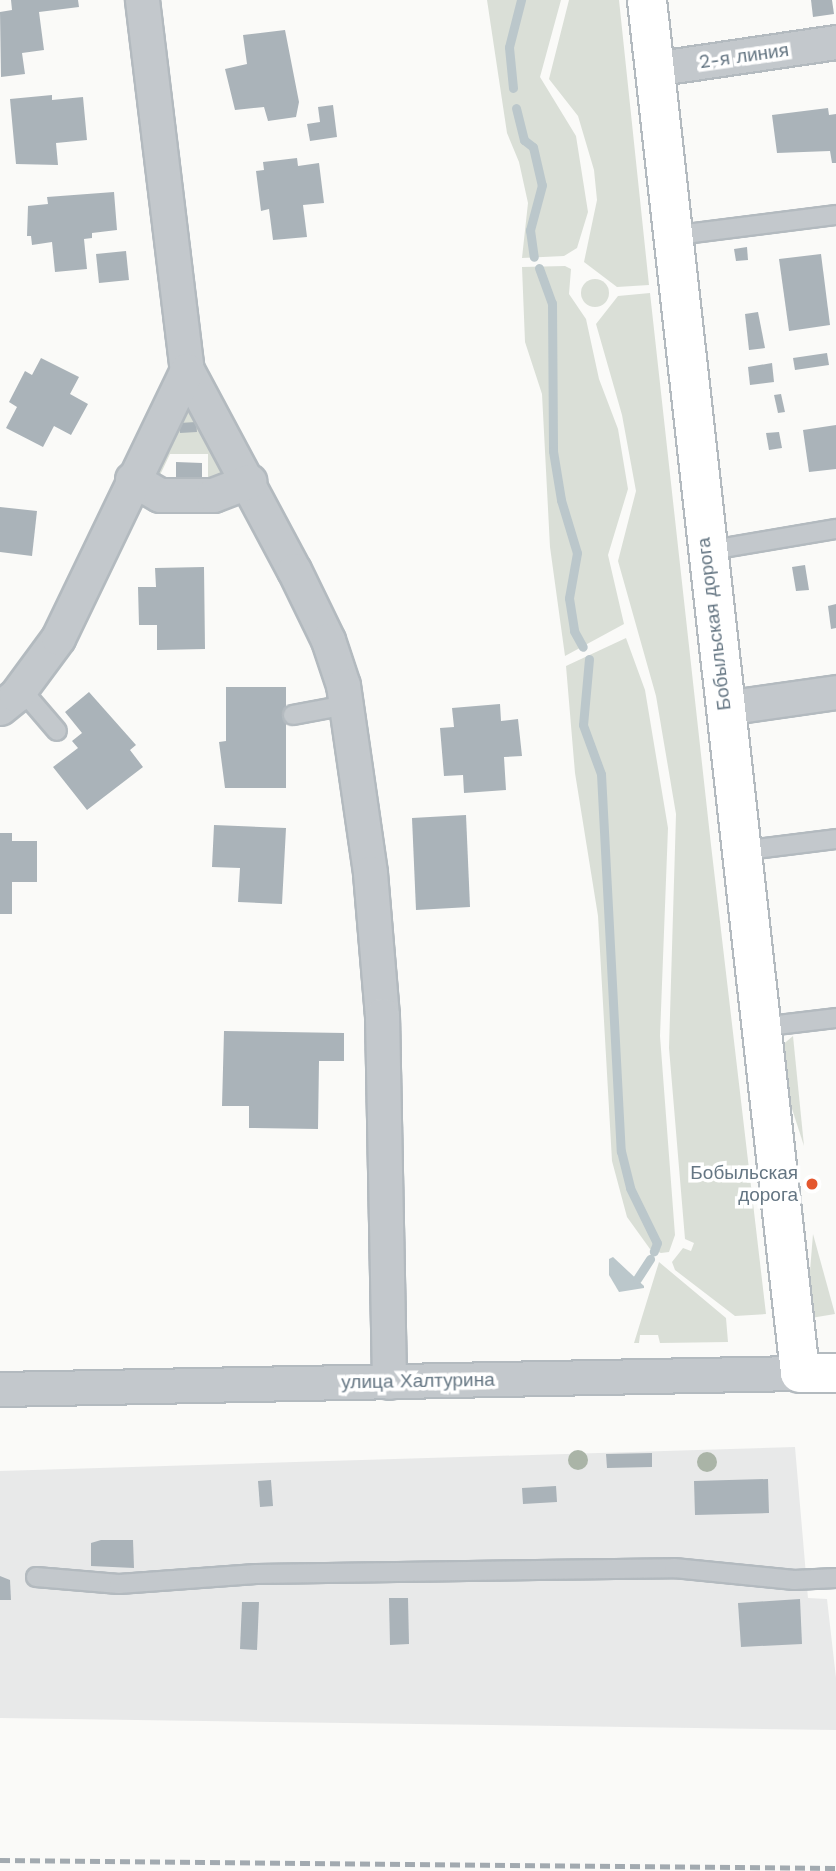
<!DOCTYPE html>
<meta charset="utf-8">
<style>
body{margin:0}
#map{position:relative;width:836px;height:1871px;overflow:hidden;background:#fafaf8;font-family:"Work Sans",sans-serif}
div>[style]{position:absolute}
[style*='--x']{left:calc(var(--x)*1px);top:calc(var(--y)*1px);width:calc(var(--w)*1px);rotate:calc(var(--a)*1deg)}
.built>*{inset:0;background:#e8e9e9}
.green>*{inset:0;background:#dadfd7}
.round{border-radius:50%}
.water>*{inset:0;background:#bbc7cb}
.stream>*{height:9px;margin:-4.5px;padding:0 4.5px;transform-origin:4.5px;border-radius:4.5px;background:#bbc7cb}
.building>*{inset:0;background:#aab3b9}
.roads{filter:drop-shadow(2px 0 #b3babf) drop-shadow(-2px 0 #b3babf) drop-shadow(0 2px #b3babf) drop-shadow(0 -2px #b3babf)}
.lane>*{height:18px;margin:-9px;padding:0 9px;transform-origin:9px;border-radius:9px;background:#c3c8cc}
.street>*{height:33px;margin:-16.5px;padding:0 16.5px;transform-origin:16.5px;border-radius:16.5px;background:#c3c8cc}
.secondary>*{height:38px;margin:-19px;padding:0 19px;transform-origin:19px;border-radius:19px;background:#fff}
.rail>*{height:5px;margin-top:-2.5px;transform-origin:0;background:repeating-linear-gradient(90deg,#a2aab0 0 10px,transparent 0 15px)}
.trees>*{width:20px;height:20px;margin:-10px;border-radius:50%;background:#aab4a7}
.dots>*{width:19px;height:19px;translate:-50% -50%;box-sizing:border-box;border:4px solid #fff;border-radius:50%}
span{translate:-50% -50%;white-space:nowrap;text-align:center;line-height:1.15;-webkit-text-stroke:7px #fff;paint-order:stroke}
.street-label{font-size:19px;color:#657683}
.poi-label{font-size:19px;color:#657683}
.right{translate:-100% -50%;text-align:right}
</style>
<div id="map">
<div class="built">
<div style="clip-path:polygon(795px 1447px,808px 1598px,827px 1599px,836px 1678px,836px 1730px,0 1718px,0 1471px)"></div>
</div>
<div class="green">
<div style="clip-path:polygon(487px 0,561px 0,540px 77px,576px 136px,588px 212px,577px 248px,564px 256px,522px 258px,528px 203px,519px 162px,507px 133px)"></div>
<div style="clip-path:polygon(569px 0,619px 0,649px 285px,617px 287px,584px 262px,597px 200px,594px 170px,578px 116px,549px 79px)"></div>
<div style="clip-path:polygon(565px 266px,571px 269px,569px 294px,586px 319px,599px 379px,618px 429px,628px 489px,608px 555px,624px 624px,565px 656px,550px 547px,542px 394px,525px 342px,522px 267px)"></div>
<div class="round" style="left:581px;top:279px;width:28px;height:28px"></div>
<div style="clip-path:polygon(650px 293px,711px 845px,766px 1314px,735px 1316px,675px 1270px,672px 1262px,683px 1248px,691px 1251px,694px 1243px,685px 1239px,669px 1048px,676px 814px,656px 696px,618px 561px,636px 491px,622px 415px,596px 324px,618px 296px)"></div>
<div style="clip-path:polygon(189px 407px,223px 470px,208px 484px,208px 454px,170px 454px,160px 475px,155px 469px)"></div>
<div style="clip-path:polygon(626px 638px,645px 690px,668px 828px,660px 1036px,675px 1235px,669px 1252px,661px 1253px,650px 1249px,627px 1217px,612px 1161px,598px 916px,575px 773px,566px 666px)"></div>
<div style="clip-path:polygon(793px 1036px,804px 1146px,784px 1084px,780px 1047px)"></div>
<div style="clip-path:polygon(813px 1234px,835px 1314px,811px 1318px,808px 1296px)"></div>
<div style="clip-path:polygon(659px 1262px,726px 1318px,728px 1342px,660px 1343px,658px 1335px,640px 1335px,639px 1343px,634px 1343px)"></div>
</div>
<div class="water">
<div style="clip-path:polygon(613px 1257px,644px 1286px,644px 1288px,619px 1292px,609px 1275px,609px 1259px)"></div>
</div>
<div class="stream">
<div style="--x:513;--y:88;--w:41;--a:-95.6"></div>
<div style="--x:509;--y:47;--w:49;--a:-75.7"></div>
<div style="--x:516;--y:108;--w:33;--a:76"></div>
<div style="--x:524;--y:140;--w:11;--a:38"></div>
<div style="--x:533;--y:147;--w:39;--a:77"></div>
<div style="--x:542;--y:185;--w:47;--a:104.9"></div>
<div style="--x:530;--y:230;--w:27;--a:82"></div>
<div style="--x:539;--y:268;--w:37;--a:70"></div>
<div style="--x:552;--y:303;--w:148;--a:89.6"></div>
<div style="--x:553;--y:451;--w:50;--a:80.7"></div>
<div style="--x:561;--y:500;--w:55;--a:73.2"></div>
<div style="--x:577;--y:553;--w:46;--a:100.1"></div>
<div style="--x:569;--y:598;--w:33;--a:81"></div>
<div style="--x:574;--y:631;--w:18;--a:61"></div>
<div style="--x:589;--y:659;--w:66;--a:95.2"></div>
<div style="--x:583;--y:725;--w:52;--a:69.8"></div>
<div style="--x:601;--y:774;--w:378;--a:87"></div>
<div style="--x:621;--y:1151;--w:38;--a:76"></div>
<div style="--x:630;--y:1188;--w:61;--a:63.9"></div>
<div style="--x:657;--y:1243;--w:9;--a:111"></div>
<div style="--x:637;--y:1279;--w:24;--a:-57"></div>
</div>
<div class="building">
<div style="clip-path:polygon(11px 0,78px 0,79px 7px,39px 12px,44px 50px,22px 53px,25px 74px,1px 77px,0 12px,12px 10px)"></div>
<div style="clip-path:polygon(811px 0,832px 0,834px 14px,813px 17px)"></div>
<div style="clip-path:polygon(285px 30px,299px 102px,296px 117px,268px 121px,264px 107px,235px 110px,225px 69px,247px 64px,243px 35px)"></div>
<div style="clip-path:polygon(52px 95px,52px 100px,83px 97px,87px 140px,56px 143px,58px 165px,16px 164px,10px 99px)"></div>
<div style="clip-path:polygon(333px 105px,337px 137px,310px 141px,307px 124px,320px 122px,318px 107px)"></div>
<div style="clip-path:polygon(828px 108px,829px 115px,836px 114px,836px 163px,832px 163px,830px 151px,777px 153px,772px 115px)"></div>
<div style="clip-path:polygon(297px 158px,298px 166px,319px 163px,324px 203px,303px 205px,307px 237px,273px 240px,269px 209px,261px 211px,256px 171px,264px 170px,263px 162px)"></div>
<div style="clip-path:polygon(114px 192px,117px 230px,92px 233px,92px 238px,84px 239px,87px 269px,55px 272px,52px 242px,32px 245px,31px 236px,27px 236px,28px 206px,48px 204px,47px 197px)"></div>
<div style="clip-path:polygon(747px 247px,748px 260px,736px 261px,734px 249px)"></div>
<div style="clip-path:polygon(126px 251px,129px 280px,99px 283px,96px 254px)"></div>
<div style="clip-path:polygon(821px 254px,830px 325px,789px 331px,779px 259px)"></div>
<div style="clip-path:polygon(758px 312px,765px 348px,749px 350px,745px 314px)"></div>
<div style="clip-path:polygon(827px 353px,829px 365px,795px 370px,793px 358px)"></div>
<div style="clip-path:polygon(41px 358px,79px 377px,70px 394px,88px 404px,71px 435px,54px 426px,43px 447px,6px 428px,17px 407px,9px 402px,25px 371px,32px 375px)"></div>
<div style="clip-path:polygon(772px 363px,774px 382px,750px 385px,748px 367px)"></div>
<div style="clip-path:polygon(781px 394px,785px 412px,778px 413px,774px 395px)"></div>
<div style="clip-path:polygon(196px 422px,197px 432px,180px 433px,179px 423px)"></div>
<div style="clip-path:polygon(836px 425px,836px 469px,809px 472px,803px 430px)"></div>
<div style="clip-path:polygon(779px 432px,782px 448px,769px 450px,766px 433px)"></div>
<div style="clip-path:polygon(176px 462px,202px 463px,202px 486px,176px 486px)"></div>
<div style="clip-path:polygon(0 507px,37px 511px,32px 556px,0 552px)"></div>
<div style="clip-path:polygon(805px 565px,809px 590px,796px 591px,792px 567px)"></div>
<div style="clip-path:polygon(204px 567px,205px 649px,157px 650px,157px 625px,139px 625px,138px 587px,156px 587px,155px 568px)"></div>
<div style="clip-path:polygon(836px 604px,836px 628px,831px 629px,828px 606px)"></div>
<div style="clip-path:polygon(226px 687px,286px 687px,286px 788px,225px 788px,219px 742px,226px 741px)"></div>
<div style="clip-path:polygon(89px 692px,136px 745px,130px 750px,143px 767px,87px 810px,53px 767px,78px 748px,72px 741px,82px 733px,65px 712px)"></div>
<div style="clip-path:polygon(500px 704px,501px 721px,518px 719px,522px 756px,504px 757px,506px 790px,464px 793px,463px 775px,444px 776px,440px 728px,454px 727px,452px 708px)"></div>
<div style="clip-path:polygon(466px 815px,470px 907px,416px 910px,412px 818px)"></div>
<div style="clip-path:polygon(214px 825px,286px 828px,282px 904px,238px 902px,240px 868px,212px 867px)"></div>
<div style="clip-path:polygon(0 833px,12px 833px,12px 841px,37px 841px,37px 882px,12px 882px,12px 914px,0 914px)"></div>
<div style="clip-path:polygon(224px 1031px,344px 1033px,344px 1061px,319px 1061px,318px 1129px,249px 1128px,249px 1106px,222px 1106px)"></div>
<div style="clip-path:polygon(652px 1453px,652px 1467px,607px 1468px,606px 1454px)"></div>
<div style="clip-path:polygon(768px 1479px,769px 1513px,695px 1515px,694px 1481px)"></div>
<div style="clip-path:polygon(271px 1480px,273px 1506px,260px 1507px,258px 1481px)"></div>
<div style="clip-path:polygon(556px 1486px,557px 1502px,523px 1504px,522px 1488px)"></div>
<div style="clip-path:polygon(101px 1540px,133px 1540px,134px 1568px,91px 1566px,91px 1543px)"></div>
<div style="clip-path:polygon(0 1576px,10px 1580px,11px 1600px,0 1600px)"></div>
<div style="clip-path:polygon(389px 1598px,408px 1598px,409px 1644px,390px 1645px)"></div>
<div style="clip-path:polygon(800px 1599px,802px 1644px,741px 1647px,738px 1603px)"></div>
<div style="clip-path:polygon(242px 1602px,259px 1602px,257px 1650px,240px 1649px)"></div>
</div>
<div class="roads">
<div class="lane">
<div style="--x:670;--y:236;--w:167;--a:-7.2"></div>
<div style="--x:706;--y:551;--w:132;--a:-9.6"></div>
<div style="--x:21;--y:689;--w:55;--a:49.4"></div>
<div style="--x:293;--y:715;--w:54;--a:-10.7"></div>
<div style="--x:740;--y:851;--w:97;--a:-7.1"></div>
<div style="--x:760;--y:1027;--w:77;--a:-6.8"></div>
<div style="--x:36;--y:1577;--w:83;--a:4.8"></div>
<div style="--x:119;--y:1584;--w:137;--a:-4.2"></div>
<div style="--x:256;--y:1574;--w:418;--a:-0.8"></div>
<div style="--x:674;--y:1568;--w:121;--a:5.7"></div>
<div style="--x:794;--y:1580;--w:42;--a:-2.7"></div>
</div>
<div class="street">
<div style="--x:142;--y:0;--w:373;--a:83.1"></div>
<div style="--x:187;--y:370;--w:227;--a:61.9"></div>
<div style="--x:294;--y:570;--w:78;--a:64.1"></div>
<div style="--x:328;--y:640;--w:47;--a:71.6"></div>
<div style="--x:343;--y:685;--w:190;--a:81.8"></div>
<div style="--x:370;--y:873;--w:143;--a:85.2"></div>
<div style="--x:382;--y:1015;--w:367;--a:88.9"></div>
<div style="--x:653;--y:69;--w:185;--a:-8.4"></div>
<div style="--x:132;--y:479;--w:32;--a:30"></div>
<div style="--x:160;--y:495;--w:53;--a:0"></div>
<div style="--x:213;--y:495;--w:39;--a:-21"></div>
<div style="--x:0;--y:708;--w:21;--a:-39"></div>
<div style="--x:16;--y:695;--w:71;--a:-53.6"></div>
<div style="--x:58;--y:638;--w:297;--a:-64.3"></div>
<div style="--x:724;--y:708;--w:113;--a:-8.1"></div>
<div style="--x:0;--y:1389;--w:800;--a:-1.15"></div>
</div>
<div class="secondary">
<div style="--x:647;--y:0;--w:1381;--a:83.64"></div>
<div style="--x:800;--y:1373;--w:36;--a:0"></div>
</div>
</div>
<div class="rail">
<div style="--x:0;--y:1860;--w:836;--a:0.55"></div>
</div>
<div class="trees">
<div style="left:578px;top:1460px"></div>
<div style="left:707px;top:1462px"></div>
</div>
<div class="dots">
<div style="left:812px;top:1184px;background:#e4572e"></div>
</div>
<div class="street-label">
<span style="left:744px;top:56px;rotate:-8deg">2-я линия</span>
<span style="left:714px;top:624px;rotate:-97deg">Бобыльская дорога</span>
<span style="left:418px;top:1381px;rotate:-1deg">улица Халтурина</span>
</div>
<div class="poi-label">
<span class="right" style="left:798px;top:1184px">Бобыльская<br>дорога</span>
</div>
</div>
